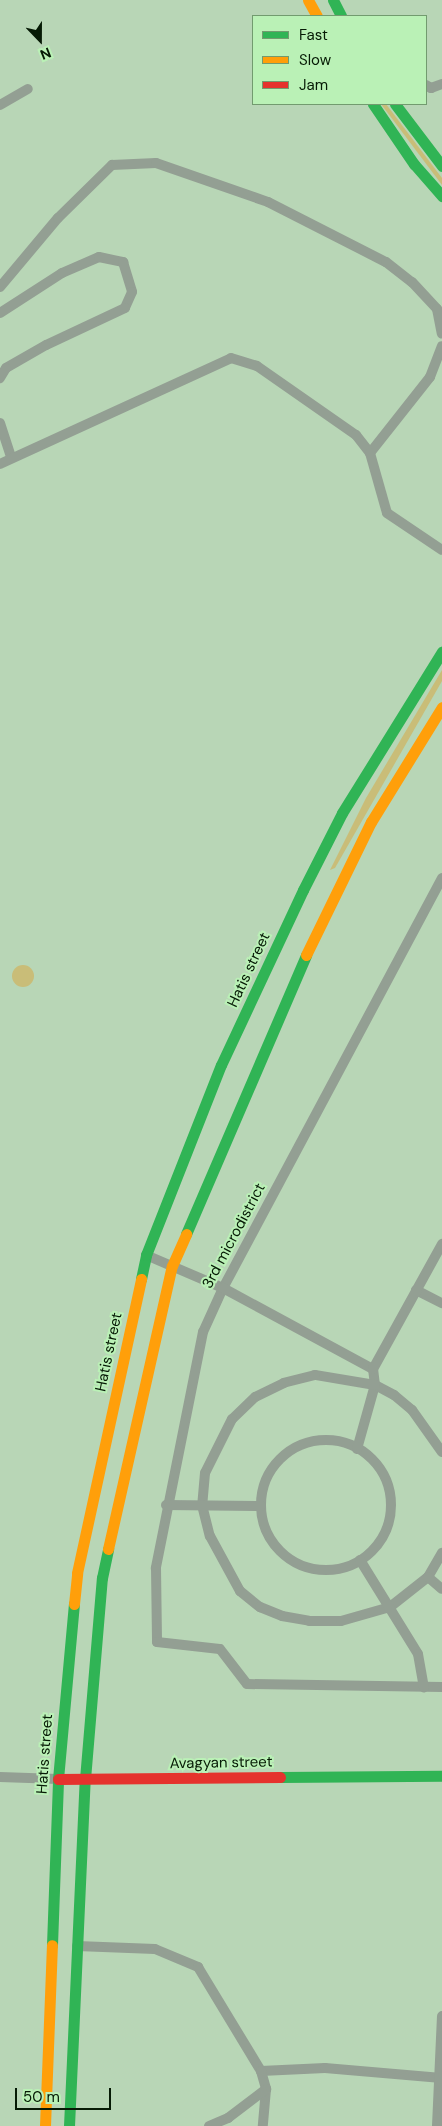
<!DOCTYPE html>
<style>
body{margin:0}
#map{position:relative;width:442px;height:2126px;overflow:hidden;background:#b8d6b6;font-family:"DM Sans",sans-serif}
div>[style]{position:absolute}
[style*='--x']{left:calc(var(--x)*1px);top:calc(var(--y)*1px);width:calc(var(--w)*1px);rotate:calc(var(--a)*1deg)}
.green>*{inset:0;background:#c9bd78}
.round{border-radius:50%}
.street>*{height:10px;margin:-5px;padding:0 5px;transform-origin:5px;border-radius:5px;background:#939f93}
.street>.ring{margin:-5px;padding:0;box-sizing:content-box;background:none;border:10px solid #939f93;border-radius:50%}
.fast>*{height:11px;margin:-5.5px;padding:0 5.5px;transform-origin:5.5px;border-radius:5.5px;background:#30b455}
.slow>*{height:11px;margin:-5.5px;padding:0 5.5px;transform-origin:5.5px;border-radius:5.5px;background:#ff9f0a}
.jam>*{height:11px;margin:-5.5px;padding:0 5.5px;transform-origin:5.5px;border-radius:5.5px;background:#e5322d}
span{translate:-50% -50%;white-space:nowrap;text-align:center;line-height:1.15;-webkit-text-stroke:4px #baf1b6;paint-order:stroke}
.street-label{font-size:15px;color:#061a05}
.legend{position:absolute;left:252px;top:15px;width:175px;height:90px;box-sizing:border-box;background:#baf1b6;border:1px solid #729b6f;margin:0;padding:6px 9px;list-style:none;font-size:15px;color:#061a05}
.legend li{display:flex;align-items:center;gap:10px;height:25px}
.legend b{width:25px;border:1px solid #729b6f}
.north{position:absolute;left:15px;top:15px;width:50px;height:50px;-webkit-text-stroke:4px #baf1b6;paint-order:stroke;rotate:158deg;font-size:14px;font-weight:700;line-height:20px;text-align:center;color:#061a05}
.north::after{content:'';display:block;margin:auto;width:18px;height:22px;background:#061a05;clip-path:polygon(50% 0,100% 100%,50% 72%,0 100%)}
.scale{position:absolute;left:15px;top:2088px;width:96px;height:22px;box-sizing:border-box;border:2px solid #061a05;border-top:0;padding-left:6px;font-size:15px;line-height:18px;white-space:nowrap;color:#061a05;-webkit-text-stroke:4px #baf1b6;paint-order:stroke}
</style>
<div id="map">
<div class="green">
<div style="clip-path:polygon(381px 104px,386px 104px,442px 178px,442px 185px)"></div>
<div style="clip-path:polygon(442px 670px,442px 681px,335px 868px,330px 870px,366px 798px)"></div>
<div class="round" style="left:12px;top:965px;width:22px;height:22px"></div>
</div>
<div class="street">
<div style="--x:426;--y:85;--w:6;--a:31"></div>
<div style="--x:431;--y:88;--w:12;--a:-20"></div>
<div style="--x:0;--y:105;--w:32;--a:-30"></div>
<div style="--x:0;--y:287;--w:90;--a:-50"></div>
<div style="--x:58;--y:218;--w:76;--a:-44.5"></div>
<div style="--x:112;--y:165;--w:44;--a:-2.6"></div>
<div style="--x:156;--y:163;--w:119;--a:19.2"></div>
<div style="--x:268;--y:202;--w:132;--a:27"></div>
<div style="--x:386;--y:262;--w:33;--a:38"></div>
<div style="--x:412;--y:282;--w:37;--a:47"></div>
<div style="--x:437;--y:309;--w:25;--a:79"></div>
<div style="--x:0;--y:313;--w:74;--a:-32.8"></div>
<div style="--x:62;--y:273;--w:40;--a:-23.4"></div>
<div style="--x:99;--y:257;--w:25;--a:12"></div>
<div style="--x:123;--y:262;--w:31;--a:73"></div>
<div style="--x:132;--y:292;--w:17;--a:114"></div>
<div style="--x:125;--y:308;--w:87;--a:154.9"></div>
<div style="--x:46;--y:345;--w:46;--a:150.1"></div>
<div style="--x:6;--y:368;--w:12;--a:121"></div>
<div style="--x:0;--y:423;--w:35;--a:72"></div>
<div style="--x:370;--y:453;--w:97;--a:-51.7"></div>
<div style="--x:430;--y:377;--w:33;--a:-69"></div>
<div style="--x:0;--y:464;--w:254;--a:-24.6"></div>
<div style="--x:231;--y:358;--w:27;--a:17"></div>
<div style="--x:257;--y:366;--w:121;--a:34.9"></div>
<div style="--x:356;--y:435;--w:23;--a:52"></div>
<div style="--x:370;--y:453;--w:62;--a:74.2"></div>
<div style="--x:387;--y:513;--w:66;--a:33.9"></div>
<div style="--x:442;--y:878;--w:465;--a:118.1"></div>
<div style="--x:223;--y:1288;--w:48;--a:114.4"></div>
<div style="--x:203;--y:1332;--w:241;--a:101.3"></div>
<div style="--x:156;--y:1568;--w:74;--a:89.2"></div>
<div style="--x:157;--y:1642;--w:63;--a:6.3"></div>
<div style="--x:220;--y:1649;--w:44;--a:52.4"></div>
<div style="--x:247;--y:1684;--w:195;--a:0.9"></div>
<div style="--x:146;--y:1255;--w:84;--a:23.2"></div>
<div style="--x:223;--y:1288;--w:170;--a:28.4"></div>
<div style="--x:416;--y:1290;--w:29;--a:27"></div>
<div class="ring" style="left:261px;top:1440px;width:120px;height:120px"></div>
<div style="--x:357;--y:1449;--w:66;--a:-74.3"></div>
<div style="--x:375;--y:1385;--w:16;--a:-97"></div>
<div style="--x:373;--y:1369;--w:143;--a:-61.1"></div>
<div style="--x:442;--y:1452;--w:52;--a:-125.5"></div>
<div style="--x:412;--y:1410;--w:23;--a:-140"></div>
<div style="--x:394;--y:1395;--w:21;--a:-152"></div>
<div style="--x:375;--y:1385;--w:61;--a:-170.5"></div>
<div style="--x:315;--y:1375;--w:32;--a:166"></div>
<div style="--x:284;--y:1383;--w:32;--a:154"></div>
<div style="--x:255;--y:1397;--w:32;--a:136"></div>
<div style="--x:232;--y:1419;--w:60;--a:116.6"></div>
<div style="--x:205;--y:1473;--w:32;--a:95"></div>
<div style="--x:202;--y:1505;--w:32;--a:76"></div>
<div style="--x:210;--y:1536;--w:63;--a:61.4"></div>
<div style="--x:240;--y:1591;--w:26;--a:39"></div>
<div style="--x:260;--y:1607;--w:24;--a:22"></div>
<div style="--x:282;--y:1616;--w:27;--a:10"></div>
<div style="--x:309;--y:1621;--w:32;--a:0"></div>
<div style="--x:341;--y:1621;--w:51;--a:-15.9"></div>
<div style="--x:390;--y:1607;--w:48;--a:-38.3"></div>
<div style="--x:428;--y:1577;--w:28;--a:-60"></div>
<div style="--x:166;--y:1505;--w:95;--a:0.6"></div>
<div style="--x:360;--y:1560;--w:110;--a:58.3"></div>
<div style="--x:418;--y:1654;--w:34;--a:80"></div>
<div style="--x:428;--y:1577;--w:18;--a:41"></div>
<div style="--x:0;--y:1777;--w:58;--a:2"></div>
<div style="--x:77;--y:1946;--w:78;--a:2.2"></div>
<div style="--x:155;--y:1949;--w:47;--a:22.7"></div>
<div style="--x:198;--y:1967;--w:122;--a:58.8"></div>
<div style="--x:261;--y:2071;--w:64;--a:-2.7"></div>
<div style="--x:325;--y:2068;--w:117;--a:4.9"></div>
<div style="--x:261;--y:2071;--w:19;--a:74"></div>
<div style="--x:266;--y:2089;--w:37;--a:95"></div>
<div style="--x:209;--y:2126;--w:21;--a:-23"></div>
<div style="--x:228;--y:2118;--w:48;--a:-37.3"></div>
<div style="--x:437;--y:2126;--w:110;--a:-87.4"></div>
</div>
<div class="fast">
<div style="--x:333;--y:0;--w:18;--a:63"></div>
<div style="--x:373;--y:104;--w:73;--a:55.7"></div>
<div style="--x:414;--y:164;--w:43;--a:48.8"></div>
<div style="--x:395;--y:104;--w:78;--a:52.8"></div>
<div style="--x:186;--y:1234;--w:304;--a:-66.7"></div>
<div style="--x:141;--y:1279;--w:25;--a:-78"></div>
<div style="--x:146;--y:1255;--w:204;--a:-68.5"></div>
<div style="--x:221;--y:1065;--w:193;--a:-64.9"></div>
<div style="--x:303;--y:890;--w:86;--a:-63.1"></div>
<div style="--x:342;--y:813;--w:190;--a:-58.2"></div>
<div style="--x:280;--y:1777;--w:162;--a:-0.4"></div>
<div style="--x:52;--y:1945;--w:166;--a:-87.9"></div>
<div style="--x:58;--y:1779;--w:176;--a:-84.8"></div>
<div style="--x:69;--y:2126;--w:347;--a:-87.4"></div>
<div style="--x:85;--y:1779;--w:202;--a:-85.2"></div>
<div style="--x:102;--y:1578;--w:30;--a:-78"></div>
</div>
<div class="slow">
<div style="--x:308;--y:0;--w:18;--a:61"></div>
<div style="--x:306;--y:955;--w:148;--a:-64"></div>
<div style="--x:371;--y:822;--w:135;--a:-58.3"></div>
<div style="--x:108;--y:1549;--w:290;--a:-77.3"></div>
<div style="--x:172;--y:1266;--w:35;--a:-66"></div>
<div style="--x:74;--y:1604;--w:31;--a:-84"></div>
<div style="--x:77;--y:1573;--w:301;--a:-77.7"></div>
<div style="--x:45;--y:2126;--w:181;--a:-87.8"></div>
</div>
<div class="jam">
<div style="--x:58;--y:1779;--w:222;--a:-0.5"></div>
</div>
<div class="street-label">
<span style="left:249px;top:970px;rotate:-65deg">Hatis street</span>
<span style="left:234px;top:1236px;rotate:-62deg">3rd microdistrict</span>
<span style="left:109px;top:1352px;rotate:-78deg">Hatis street</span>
<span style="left:45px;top:1754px;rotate:-86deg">Hatis street</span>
<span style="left:221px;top:1763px;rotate:-1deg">Avagyan street</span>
</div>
<ul class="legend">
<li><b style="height:6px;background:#30b455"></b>Fast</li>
<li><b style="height:6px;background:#ff9f0a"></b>Slow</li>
<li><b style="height:6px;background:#e5322d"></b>Jam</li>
</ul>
<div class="north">N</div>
<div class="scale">50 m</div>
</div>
